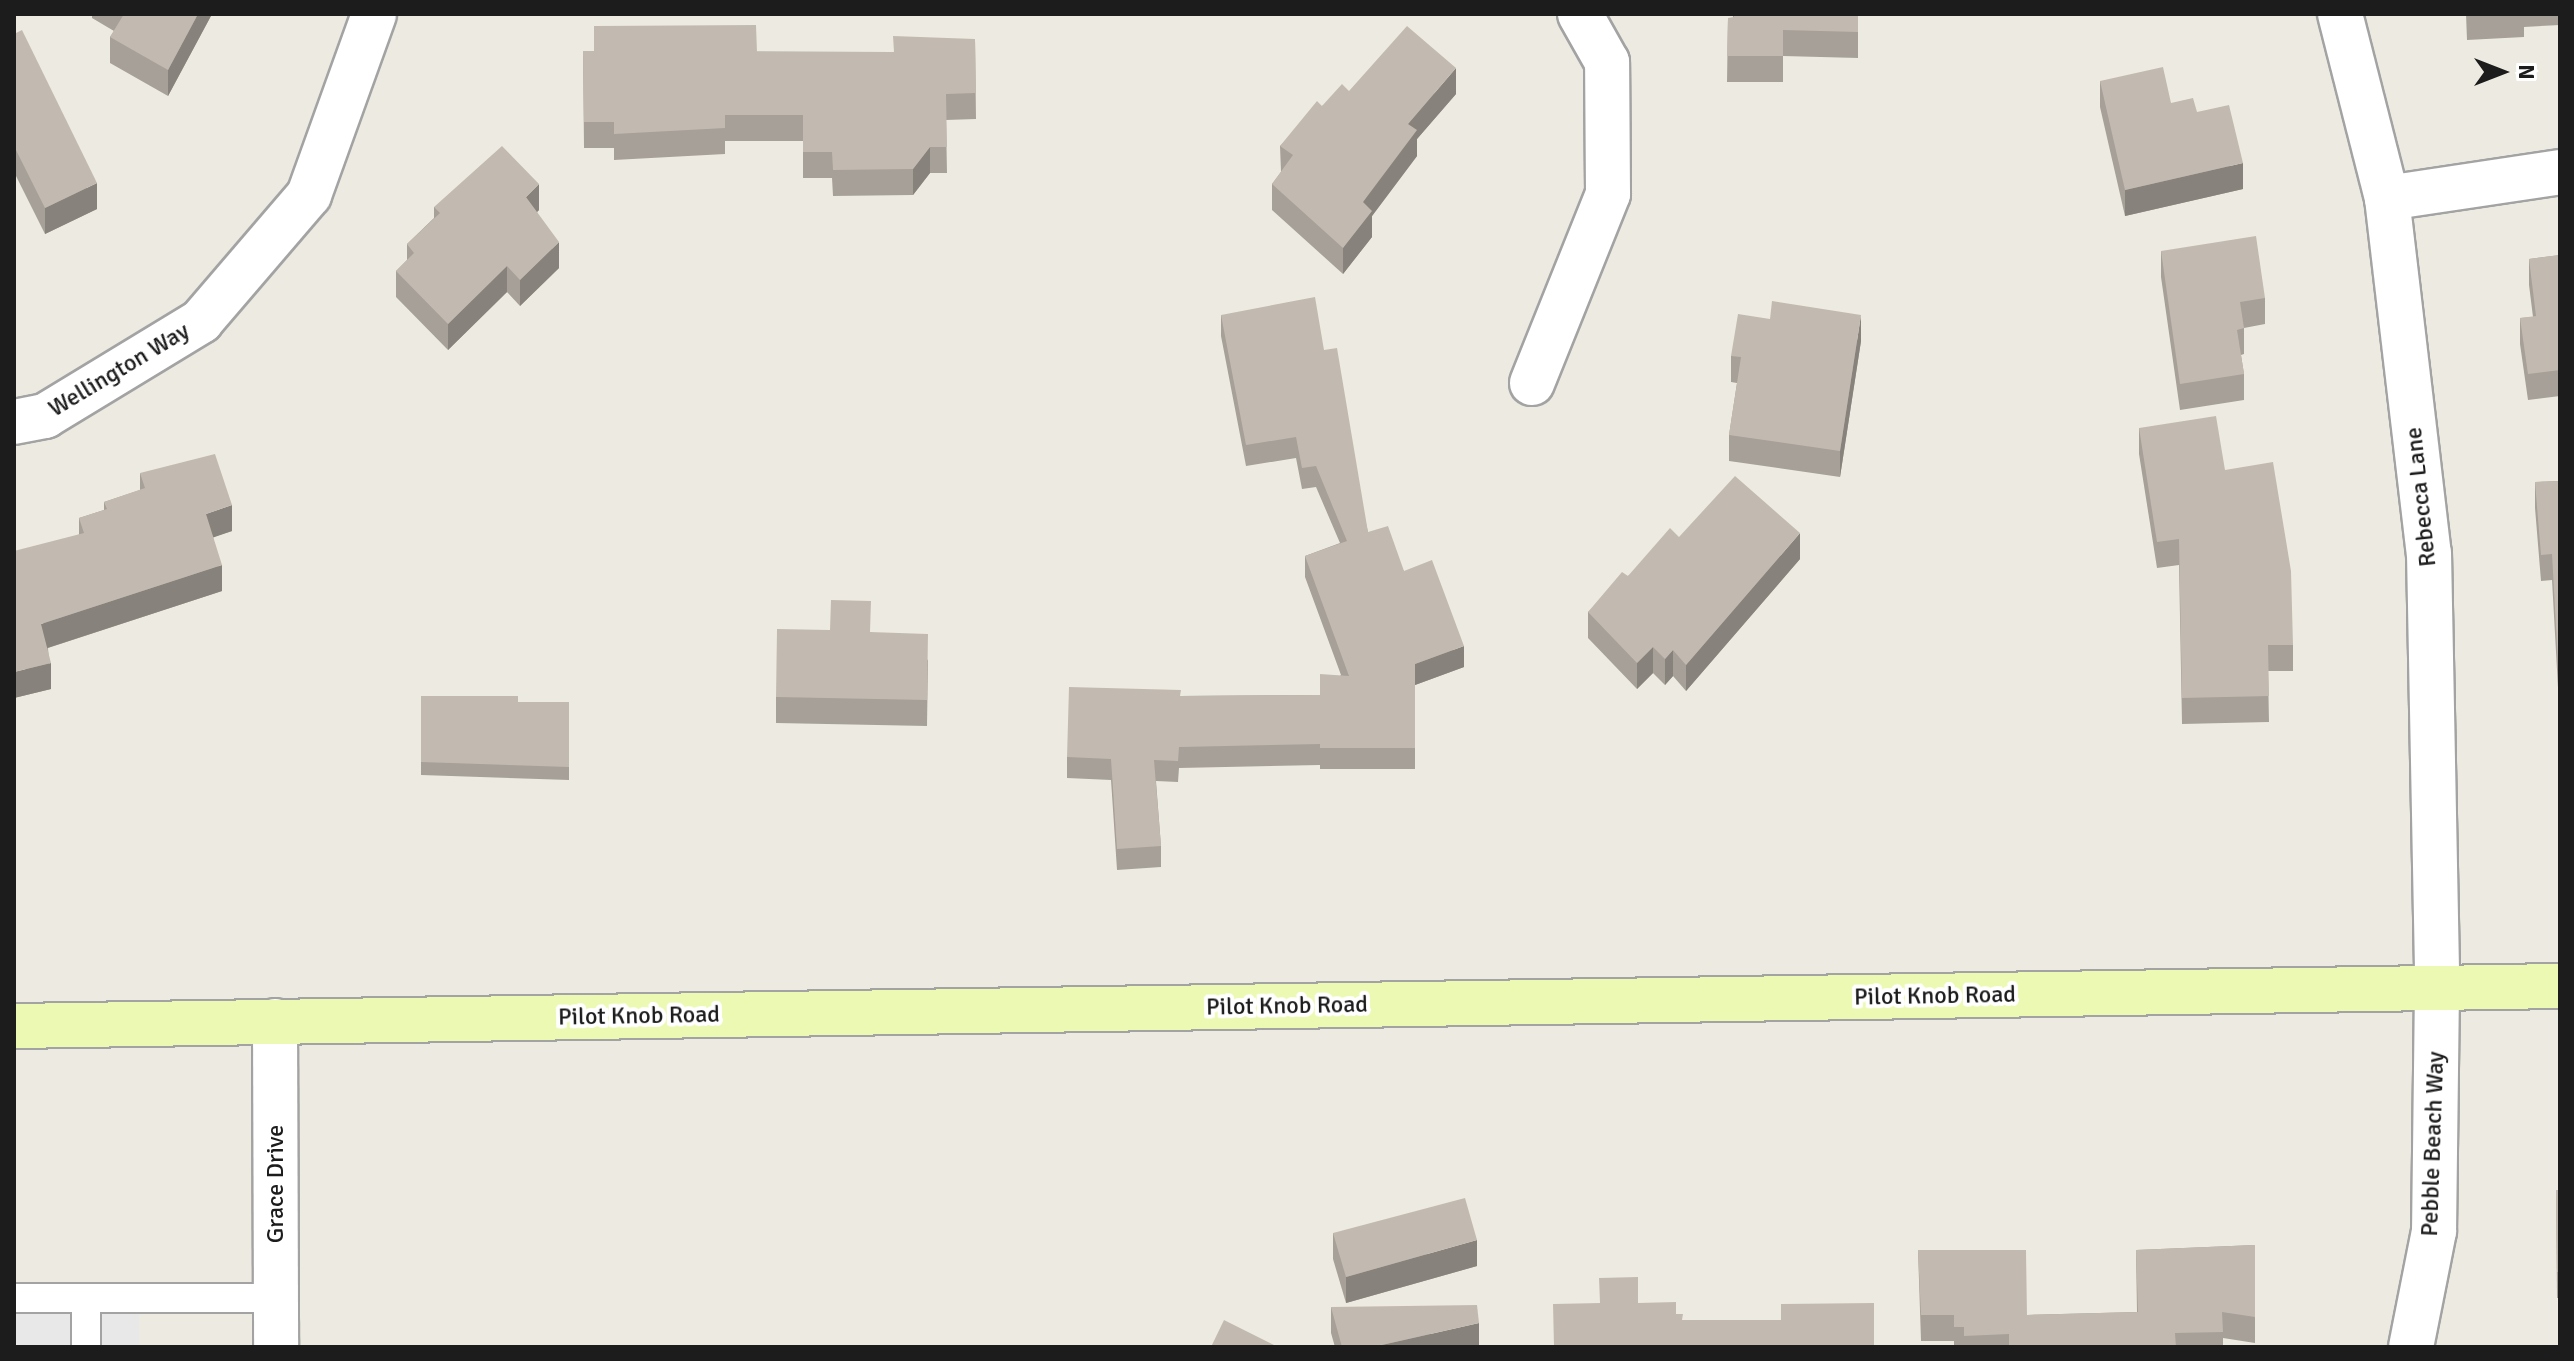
<!DOCTYPE html>
<style>
body{margin:0}
#map{position:relative;width:2574px;height:1361px;overflow:hidden;background:#edebe1;font-family:Signika,sans-serif}
div>[style]{position:absolute}
[style*='--x']{left:calc(var(--x)*1px);top:calc(var(--y)*1px);width:calc(var(--w)*1px);rotate:calc(var(--a)*1deg)}
.parking>*{inset:0;background:#e8e8e8}
.roads{filter:drop-shadow(2px 0 #a3a3a3) drop-shadow(-2px 0 #a3a3a3) drop-shadow(0 2px #a3a3a3) drop-shadow(0 -2px #a3a3a3)}
.lane>*{height:28px;margin:-14px;padding:0 14px;transform-origin:14px;border-radius:14px;background:#fff}
.street>*{height:44px;margin:-22px;padding:0 22px;transform-origin:22px;border-radius:22px;background:#fff}
.secondary>*{height:44px;margin:-22px;padding:0 22px;transform-origin:22px;border-radius:22px;background:#ebf9b3}
.wall>*{inset:0;background:#a7a098}
.shaded-wall>*{inset:0;background:#88827c}
.building>*{inset:0;background:#c2bab1}
span{translate:-50% -50%;white-space:nowrap;text-align:center;line-height:1.15;-webkit-text-stroke:8px #fff;paint-order:stroke}
.street-label{font-size:24px;color:#1c1c1c}
.frame{position:absolute;inset:0;border:16px solid #1c1c1c;pointer-events:none}
.north{position:absolute;left:2462px;top:32px;width:80px;height:80px;-webkit-text-stroke:6px #fff;paint-order:stroke;rotate:90deg;font-size:22px;font-weight:700;line-height:32px;text-align:center;color:#1c1c1c}
.north::after{content:'';display:block;margin:auto;width:28px;height:36px;background:#1c1c1c;clip-path:polygon(50% 0,100% 100%,50% 72%,0 100%)}
</style>
<div id="map">
<div class="parking">
<div style="clip-path:polygon(139px 1282px,139px 1347px,14px 1347px,14px 1285px)"></div>
</div>
<div class="roads">
<div class="lane">
<div style="--x:14;--y:1298;--w:262;--a:0"></div>
<div style="--x:86;--y:1347;--w:49;--a:-90"></div>
</div>
<div class="street">
<div style="--x:2340;--y:14;--w:190;--a:75.7"></div>
<div style="--x:2387;--y:198;--w:357;--a:83.3"></div>
<div style="--x:2429;--y:553;--w:435;--a:88.9"></div>
<div style="--x:2437;--y:988;--w:243;--a:90.7"></div>
<div style="--x:2434;--y:1231;--w:118;--a:101.2"></div>
<div style="--x:2387;--y:198;--w:175;--a:-8.5"></div>
<div style="--x:1532;--y:383;--w:204;--a:-68.1"></div>
<div style="--x:1608;--y:194;--w:132;--a:-90.4"></div>
<div style="--x:1607;--y:62;--w:55;--a:-119.4"></div>
<div style="--x:14;--y:422;--w:32;--a:-11"></div>
<div style="--x:45;--y:416;--w:183;--a:-31.3"></div>
<div style="--x:201;--y:321;--w:166;--a:-49.4"></div>
<div style="--x:309;--y:195;--w:192;--a:-70.2"></div>
<div style="--x:275;--y:1021;--w:326;--a:89.8"></div>
</div>
<div class="secondary">
<div style="--x:14;--y:1026;--w:2546;--a:-0.9"></div>
</div>
</div>
<div class="wall">
<div style="clip-path:polygon(92px 14px,212px 14px,168px 96px,110px 63px,110px 37px,114px 31px,92px 18px)"></div>
<div style="clip-path:polygon(1733px 14px,1858px 14px,1858px 58px,1783px 56px,1783px 82px,1727px 82px,1728px 18px,1733px 18px)"></div>
<div style="clip-path:polygon(2466px 14px,2560px 14px,2560px 25px,2524px 27px,2524px 37px,2467px 40px)"></div>
<div style="clip-path:polygon(14px 34px,97px 209px,45px 234px,14px 172px)"></div>
<div style="clip-path:polygon(975px 39px,976px 119px,946px 120px,947px 173px,930px 173px,913px 195px,833px 196px,832px 178px,803px 178px,803px 141px,725px 141px,725px 154px,614px 160px,614px 148px,584px 148px,583px 51px,893px 52px)"></div>
<div style="clip-path:polygon(2100px 81px,2197px 112px,2243px 189px,2125px 216px,2100px 107px)"></div>
<div style="clip-path:polygon(1349px 91px,1456px 94px,1417px 139px,1417px 156px,1372px 216px,1372px 237px,1343px 274px,1272px 210px,1272px 184px,1281px 172px,1280px 146px,1322px 106px)"></div>
<div style="clip-path:polygon(434px 207px,539px 210px,537px 212px,559px 268px,520px 306px,507px 292px,448px 350px,396px 297px,396px 271px,407px 260px,407px 244px,434px 218px)"></div>
<div style="clip-path:polygon(2161px 251px,2265px 298px,2265px 324px,2244px 328px,2244px 354px,2241px 355px,2244px 374px,2244px 400px,2180px 410px,2161px 277px)"></div>
<div style="clip-path:polygon(2560px 255px,2560px 396px,2528px 400px,2520px 344px,2520px 318px,2533px 317px,2529px 285px,2529px 259px)"></div>
<div style="clip-path:polygon(1221px 315px,1324px 350px,1368px 532px,1404px 571px,1464px 667px,1415px 685px,1415px 769px,1320px 769px,1320px 765px,1179px 768px,1178px 782px,1156px 781px,1161px 846px,1161px 867px,1117px 870px,1111px 780px,1067px 778px,1067px 757px,1181px 696px,1320px 695px,1341px 675px,1305px 577px,1305px 556px,1340px 543px,1316px 487px,1302px 489px,1296px 458px,1246px 466px,1221px 336px)"></div>
<div style="clip-path:polygon(1861px 341px,1840px 477px,1729px 461px,1729px 435px,1737px 383px,1731px 382px,1731px 356px)"></div>
<div style="clip-path:polygon(2139px 428px,2225px 470px,2293px 645px,2293px 671px,2268px 671px,2269px 722px,2182px 724px,2179px 565px,2157px 568px,2139px 454px)"></div>
<div style="clip-path:polygon(140px 473px,232px 531px,213px 537px,222px 591px,48px 648px,51px 689px,14px 698px,79px 534px,79px 518px,104px 510px,104px 502px,140px 490px)"></div>
<div style="clip-path:polygon(2560px 481px,2560px 687px,2558px 688px,2552px 580px,2541px 581px,2535px 508px,2535px 482px)"></div>
<div style="clip-path:polygon(1679px 537px,1800px 559px,1686px 691px,1673px 676px,1665px 685px,1653px 673px,1637px 689px,1588px 638px,1588px 612px,1628px 576px)"></div>
<div style="clip-path:polygon(871px 632px,928px 660px,927px 726px,776px 723px,776px 697px)"></div>
<div style="clip-path:polygon(421px 696px,518px 702px,569px 702px,569px 780px,421px 775px)"></div>
<div style="clip-path:polygon(2556px 1190px,2560px 1190px,2560px 1298px,2557px 1298px)"></div>
<div style="clip-path:polygon(1333px 1233px,1477px 1266px,1346px 1303px,1333px 1259px)"></div>
<div style="clip-path:polygon(2255px 1245px,2255px 1343px,2223px 1338px,2223px 1347px,1954px 1347px,1954px 1341px,1921px 1341px,1918px 1250px,2027px 1315px,2137px 1312px,2136px 1250px)"></div>
<div style="clip-path:polygon(1331px 1307px,1479px 1347px,1335px 1347px,1331px 1333px)"></div>
</div>
<div class="shaded-wall">
<div style="clip-path:polygon(198px 14px,212px 14px,168px 96px,168px 70px)"></div>
<div style="clip-path:polygon(1456px 68px,1456px 94px,1417px 139px,1417px 156px,1372px 216px,1372px 237px,1343px 274px,1343px 248px,1363px 202px,1408px 124px)"></div>
<div style="clip-path:polygon(930px 147px,930px 173px,913px 195px,913px 169px)"></div>
<div style="clip-path:polygon(2243px 163px,2243px 189px,2125px 216px,2125px 190px)"></div>
<div style="clip-path:polygon(97px 183px,97px 209px,45px 234px,45px 208px)"></div>
<div style="clip-path:polygon(539px 184px,539px 210px,526px 223px,526px 197px)"></div>
<div style="clip-path:polygon(559px 242px,559px 268px,520px 306px,520px 280px)"></div>
<div style="clip-path:polygon(507px 266px,507px 292px,448px 350px,448px 324px)"></div>
<div style="clip-path:polygon(1861px 315px,1861px 341px,1840px 477px,1840px 451px)"></div>
<div style="clip-path:polygon(232px 505px,232px 531px,206px 540px,206px 514px)"></div>
<div style="clip-path:polygon(1800px 533px,1800px 559px,1686px 691px,1686px 665px)"></div>
<div style="clip-path:polygon(222px 565px,222px 591px,41px 650px,41px 624px)"></div>
<div style="clip-path:polygon(1464px 646px,1464px 667px,1415px 685px,1415px 664px)"></div>
<div style="clip-path:polygon(1653px 647px,1653px 673px,1637px 689px,1637px 663px)"></div>
<div style="clip-path:polygon(1673px 650px,1673px 676px,1665px 685px,1665px 659px)"></div>
<div style="clip-path:polygon(51px 663px,51px 689px,14px 698px,14px 672px)"></div>
<div style="clip-path:polygon(1477px 1240px,1477px 1266px,1346px 1303px,1346px 1277px)"></div>
<div style="clip-path:polygon(1479px 1323px,1479px 1347px,1373px 1347px)"></div>
</div>
<div class="building">
<div style="clip-path:polygon(124px 14px,198px 14px,168px 70px,110px 37px)"></div>
<div style="clip-path:polygon(1734px 14px,1858px 14px,1858px 32px,1783px 30px,1783px 56px,1727px 56px,1728px 18px,1734px 17px)"></div>
<div style="clip-path:polygon(756px 25px,757px 52px,894px 52px,893px 36px,975px 39px,976px 93px,946px 94px,947px 147px,930px 147px,913px 169px,833px 170px,832px 152px,803px 152px,803px 115px,725px 115px,725px 128px,614px 134px,614px 122px,584px 122px,583px 51px,594px 51px,594px 26px)"></div>
<div style="clip-path:polygon(1407px 26px,1456px 68px,1408px 124px,1417px 130px,1363px 202px,1372px 211px,1343px 248px,1272px 184px,1293px 155px,1280px 146px,1317px 101px,1322px 106px,1342px 84px,1349px 91px)"></div>
<div style="clip-path:polygon(22px 30px,97px 183px,45px 208px,14px 146px,14px 34px)"></div>
<div style="clip-path:polygon(2163px 67px,2171px 103px,2193px 98px,2197px 112px,2229px 105px,2243px 163px,2125px 190px,2100px 81px)"></div>
<div style="clip-path:polygon(502px 146px,539px 184px,526px 197px,559px 242px,520px 280px,507px 266px,448px 324px,396px 271px,414px 253px,407px 244px,440px 213px,434px 207px)"></div>
<div style="clip-path:polygon(2256px 236px,2265px 298px,2240px 302px,2244px 328px,2237px 330px,2244px 374px,2180px 384px,2161px 251px)"></div>
<div style="clip-path:polygon(2560px 255px,2560px 370px,2528px 374px,2520px 318px,2536px 316px,2529px 259px)"></div>
<div style="clip-path:polygon(1315px 297px,1324px 350px,1337px 348px,1368px 532px,1388px 526px,1404px 571px,1432px 560px,1464px 646px,1415px 664px,1415px 748px,1320px 748px,1320px 744px,1179px 747px,1178px 761px,1154px 760px,1161px 846px,1117px 849px,1111px 759px,1067px 757px,1069px 687px,1181px 690px,1180px 696px,1320px 695px,1320px 674px,1349px 676px,1305px 556px,1347px 541px,1316px 466px,1302px 468px,1296px 437px,1246px 445px,1221px 315px)"></div>
<div style="clip-path:polygon(1772px 301px,1861px 315px,1840px 451px,1729px 435px,1741px 357px,1731px 356px,1738px 314px,1770px 319px)"></div>
<div style="clip-path:polygon(2216px 416px,2225px 470px,2273px 462px,2291px 571px,2293px 645px,2268px 645px,2269px 696px,2182px 698px,2179px 539px,2157px 542px,2139px 428px)"></div>
<div style="clip-path:polygon(215px 454px,232px 505px,206px 514px,222px 565px,41px 624px,51px 663px,14px 672px,14px 551px,84px 533px,79px 518px,107px 509px,104px 502px,145px 488px,140px 473px)"></div>
<div style="clip-path:polygon(1735px 476px,1800px 533px,1686px 665px,1673px 650px,1665px 659px,1653px 647px,1637px 663px,1588px 612px,1622px 572px,1628px 576px,1670px 528px,1679px 537px)"></div>
<div style="clip-path:polygon(2560px 481px,2560px 661px,2558px 662px,2552px 554px,2541px 555px,2535px 482px)"></div>
<div style="clip-path:polygon(831px 600px,871px 601px,870px 632px,928px 634px,927px 700px,776px 697px,777px 629px,830px 630px)"></div>
<div style="clip-path:polygon(421px 696px,518px 696px,518px 702px,569px 702px,569px 767px,421px 762px)"></div>
<div style="clip-path:polygon(2556px 1190px,2560px 1190px,2560px 1272px,2557px 1272px)"></div>
<div style="clip-path:polygon(1465px 1198px,1477px 1240px,1346px 1277px,1333px 1233px)"></div>
<div style="clip-path:polygon(2255px 1245px,2255px 1317px,2222px 1312px,2223px 1332px,2175px 1333px,2176px 1347px,2009px 1347px,2009px 1334px,1964px 1336px,1964px 1327px,1954px 1327px,1954px 1315px,1921px 1315px,1918px 1250px,2026px 1250px,2027px 1315px,2138px 1312px,2136px 1250px)"></div>
<div style="clip-path:polygon(1638px 1277px,1638px 1303px,1676px 1302px,1676px 1314px,1683px 1314px,1682px 1320px,1781px 1320px,1781px 1304px,1874px 1303px,1874px 1347px,1554px 1347px,1553px 1304px,1600px 1303px,1599px 1278px)"></div>
<div style="clip-path:polygon(1477px 1305px,1479px 1323px,1373px 1347px,1342px 1347px,1331px 1307px)"></div>
<div style="clip-path:polygon(1224px 1320px,1278px 1347px,1211px 1347px)"></div>
</div>
<div class="street-label">
<span style="left:119px;top:370px;rotate:-31deg">Wellington Way</span>
<span style="left:2421px;top:497px;rotate:-96deg">Rebecca Lane</span>
<span style="left:1935px;top:996px;rotate:-1deg">Pilot Knob Road</span>
<span style="left:1287px;top:1006px;rotate:-1deg">Pilot Knob Road</span>
<span style="left:639px;top:1016px;rotate:-1deg">Pilot Knob Road</span>
<span style="left:2433px;top:1144px;rotate:-88deg">Pebble Beach Way</span>
<span style="left:276px;top:1184px;rotate:-90deg">Grace Drive</span>
</div>
<div class="frame"></div>
<div class="north">N</div>
</div>
